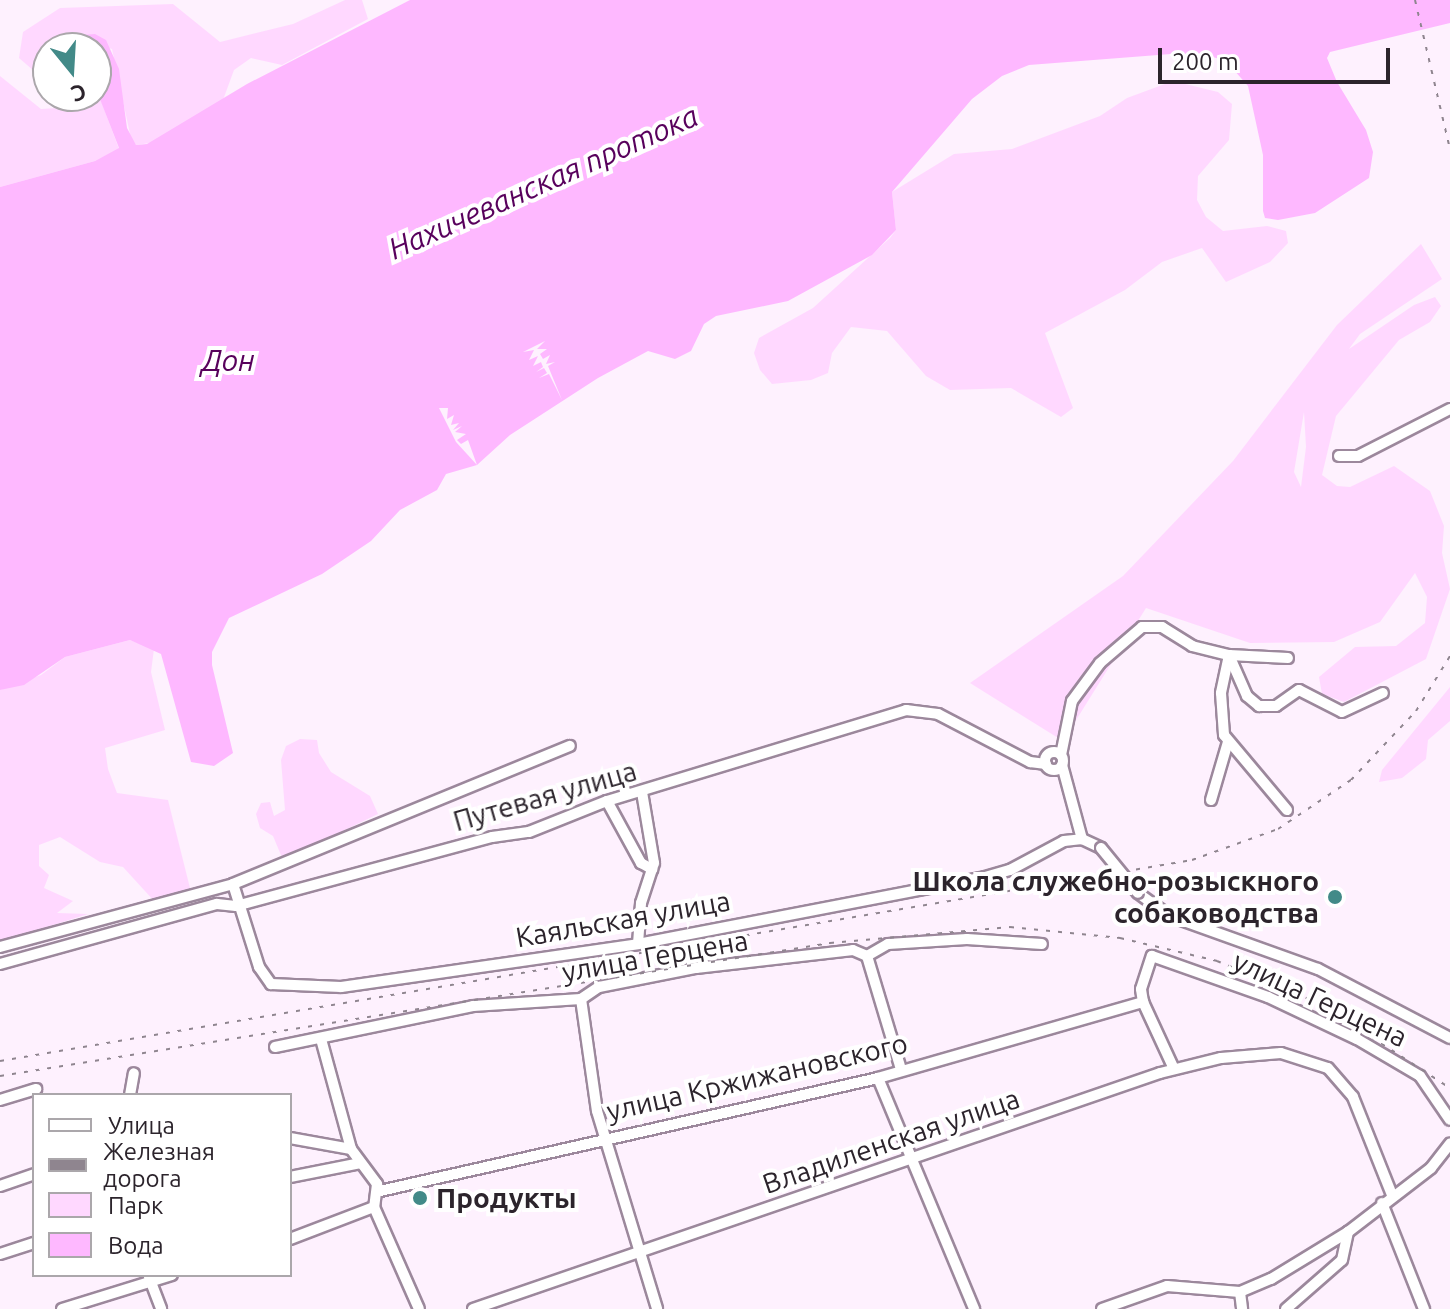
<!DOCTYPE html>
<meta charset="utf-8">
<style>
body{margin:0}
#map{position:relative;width:1450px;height:1309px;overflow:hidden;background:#fef1fe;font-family:Ubuntu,sans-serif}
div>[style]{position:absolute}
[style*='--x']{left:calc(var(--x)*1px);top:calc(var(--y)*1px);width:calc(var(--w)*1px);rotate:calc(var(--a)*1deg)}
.green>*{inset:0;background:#ffd8ff}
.water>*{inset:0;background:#feb8ff}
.pier>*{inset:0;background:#fef1fe}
.roads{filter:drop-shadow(2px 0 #9c889c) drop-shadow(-2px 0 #9c889c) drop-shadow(0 2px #9c889c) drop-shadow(0 -2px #9c889c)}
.minor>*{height:10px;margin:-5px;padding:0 5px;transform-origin:5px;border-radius:5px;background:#fff}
.minor>.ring{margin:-5px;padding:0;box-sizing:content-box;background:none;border:10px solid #fff;border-radius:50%}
.rail>*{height:2px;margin-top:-1px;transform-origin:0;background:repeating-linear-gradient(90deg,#8f858f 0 4px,transparent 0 12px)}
.bridges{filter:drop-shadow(2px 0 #9c889c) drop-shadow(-2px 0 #9c889c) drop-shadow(0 2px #9c889c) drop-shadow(0 -2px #9c889c)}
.minor-bridge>*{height:10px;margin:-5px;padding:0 5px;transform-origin:5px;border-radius:5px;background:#fff}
.dots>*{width:22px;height:22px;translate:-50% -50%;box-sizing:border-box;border:4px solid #fff;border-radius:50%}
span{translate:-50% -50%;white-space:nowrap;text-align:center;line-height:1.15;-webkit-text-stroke:8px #fff;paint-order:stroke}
.street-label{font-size:28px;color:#2c242c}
.poi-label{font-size:28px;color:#2c242c;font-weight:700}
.right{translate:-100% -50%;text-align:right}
.left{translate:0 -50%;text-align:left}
.water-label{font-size:30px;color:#58015c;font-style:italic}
.legend{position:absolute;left:32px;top:1093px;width:260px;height:184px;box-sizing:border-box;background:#fff;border:2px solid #aba7ab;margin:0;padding:10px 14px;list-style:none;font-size:24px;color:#2c242c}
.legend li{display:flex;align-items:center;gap:16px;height:40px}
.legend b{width:40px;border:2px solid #aba7ab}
.north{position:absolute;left:32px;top:32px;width:80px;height:80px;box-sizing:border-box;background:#fff;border:2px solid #aba7ab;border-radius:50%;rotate:162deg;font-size:22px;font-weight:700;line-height:32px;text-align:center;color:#2c242c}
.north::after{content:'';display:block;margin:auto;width:28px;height:36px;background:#428a88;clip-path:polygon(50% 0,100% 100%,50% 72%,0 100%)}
.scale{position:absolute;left:1158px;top:48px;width:232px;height:36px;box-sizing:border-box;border:4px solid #2c242c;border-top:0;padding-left:10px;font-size:24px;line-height:28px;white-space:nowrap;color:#2c242c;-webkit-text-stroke:6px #fff;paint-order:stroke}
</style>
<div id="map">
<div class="green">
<div style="clip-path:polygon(345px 0,362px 0,368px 19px,282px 65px,251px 58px,234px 70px,223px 100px,157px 142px,136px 145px,131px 139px,112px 49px,69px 36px,48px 48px,41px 77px,19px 58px,23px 32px,60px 8px,173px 4px,220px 42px,293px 24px)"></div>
<div style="clip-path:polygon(0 76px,41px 109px,74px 107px,74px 96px,96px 96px,97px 90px,119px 149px,95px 161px,0 187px)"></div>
<div style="clip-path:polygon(1173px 81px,1218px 92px,1232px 104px,1229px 140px,1198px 176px,1197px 200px,1206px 217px,1223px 231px,1267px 226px,1286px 231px,1288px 243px,1270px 262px,1226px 282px,1202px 248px,1162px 262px,1125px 290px,1045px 333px,1073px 408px,1061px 417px,1011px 388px,950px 390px,926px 376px,887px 331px,851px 327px,832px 353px,828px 373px,811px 380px,772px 384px,760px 370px,754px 353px,759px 338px,813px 308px,890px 238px,896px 230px,892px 192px,954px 154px,1012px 149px,1100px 116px,1127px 98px)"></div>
<div style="clip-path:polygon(evenodd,1421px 244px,1442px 279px,1360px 334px,1349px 349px,1414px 305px,1435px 297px,1441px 306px,1430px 322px,1399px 340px,1336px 416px,1322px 475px,1337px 486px,1350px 487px,1394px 466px,1430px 491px,1444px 526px,1442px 553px,1450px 589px,1426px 659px,1344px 702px,1322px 694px,1319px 677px,1355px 647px,1396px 646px,1425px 623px,1427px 597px,1415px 573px,1380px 622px,1334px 642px,1250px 643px,1146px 608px,1063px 741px,970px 683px,1123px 576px,1233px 461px,1337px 325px,1421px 244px,1304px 412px,1306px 447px,1301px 487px,1294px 472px,1304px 412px)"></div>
<div style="clip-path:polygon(130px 640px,154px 649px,151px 672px,165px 730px,105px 748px,108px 769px,117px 793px,168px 800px,191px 892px,155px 902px,123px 867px,100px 862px,60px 837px,39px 845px,39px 866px,49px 875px,44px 888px,73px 901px,57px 913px,88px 914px,0 942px,0 690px,41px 675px,65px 657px)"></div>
<div style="clip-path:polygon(1450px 687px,1450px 721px,1428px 740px,1426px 759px,1402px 778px,1379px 782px,1382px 770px)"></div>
<div style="clip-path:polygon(300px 739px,317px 740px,319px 753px,331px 772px,370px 796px,378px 814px,283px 860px,273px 836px,260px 828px,256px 814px,261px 803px,270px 802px,274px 816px,285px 810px,281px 760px,286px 746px)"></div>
</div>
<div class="water">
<div style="clip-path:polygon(410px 0,1450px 0,1450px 23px,1330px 52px,1327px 58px,1337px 82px,1366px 130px,1373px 152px,1369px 178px,1315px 213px,1278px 220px,1265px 218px,1263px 211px,1263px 155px,1248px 86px,1226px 61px,1203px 54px,1171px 54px,1029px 65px,1002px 76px,972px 99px,892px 192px,896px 230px,872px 255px,788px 301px,716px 316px,704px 324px,691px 351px,675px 359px,648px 351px,598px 378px,510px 435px,477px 465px,446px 474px,437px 490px,400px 510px,371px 541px,322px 574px,229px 618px,212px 652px,212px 665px,233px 753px,214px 766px,191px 762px,161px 654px,130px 640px,65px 657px,24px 685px,0 690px,0 187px,95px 161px,119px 148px,96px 89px,96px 48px,51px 48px,69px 36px,95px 34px,106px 40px,119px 69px,127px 128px,136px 145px,147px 144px,247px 84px)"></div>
</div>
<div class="pier">
<div style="clip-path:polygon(545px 341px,537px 349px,547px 349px,540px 354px,543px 359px,550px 355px,546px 364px,555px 362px,548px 366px,562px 400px,549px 374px,539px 378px,547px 373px,544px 368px,536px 372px,543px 367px,541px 362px,533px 366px,538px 356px,529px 360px,534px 350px,523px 352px)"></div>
<div style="clip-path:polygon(439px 408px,448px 408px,447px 419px,454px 415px,451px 425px,459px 423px,453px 430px,462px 426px,455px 432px,466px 434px,457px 440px,461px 444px,468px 440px,477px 465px,456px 442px)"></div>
</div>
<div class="roads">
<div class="minor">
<div style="--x:1339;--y:456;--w:19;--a:0"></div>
<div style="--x:1358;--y:456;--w:103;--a:-27.1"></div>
<div style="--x:1229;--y:655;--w:45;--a:66.3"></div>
<div style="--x:1247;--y:696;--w:16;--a:40"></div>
<div style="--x:1259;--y:706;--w:17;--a:0"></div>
<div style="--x:1276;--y:706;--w:28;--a:-35"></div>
<div style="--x:1299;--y:690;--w:48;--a:27.1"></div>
<div style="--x:1342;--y:712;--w:45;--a:-24.9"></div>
<div style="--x:1229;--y:655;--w:39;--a:102"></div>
<div style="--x:1221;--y:693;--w:42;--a:85.9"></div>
<div style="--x:1224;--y:735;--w:98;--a:50"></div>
<div class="ring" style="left:1045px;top:752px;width:8px;height:8px"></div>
<div style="--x:1061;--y:755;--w:55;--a:-78.5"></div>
<div style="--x:1072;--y:701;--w:47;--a:-53.6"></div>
<div style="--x:1100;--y:663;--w:55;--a:-40.6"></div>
<div style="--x:1142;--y:627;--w:20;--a:0"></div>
<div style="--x:1162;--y:627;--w:36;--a:32"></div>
<div style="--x:1192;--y:646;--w:38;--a:14"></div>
<div style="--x:1229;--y:655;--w:59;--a:2.9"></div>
<div style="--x:1062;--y:765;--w:77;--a:74.9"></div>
<div style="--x:1082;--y:839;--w:21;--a:25"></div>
<div style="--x:1211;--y:800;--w:60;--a:-73.7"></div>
<div style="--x:607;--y:801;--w:71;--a:61.3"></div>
<div style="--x:641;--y:863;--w:13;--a:29"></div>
<div style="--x:233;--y:884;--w:87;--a:72.6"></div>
<div style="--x:259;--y:967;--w:21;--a:55"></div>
<div style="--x:271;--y:984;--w:70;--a:2.5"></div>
<div style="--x:341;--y:987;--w:300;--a:-8.2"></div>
<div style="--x:638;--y:944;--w:353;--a:-10.9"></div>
<div style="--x:985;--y:877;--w:26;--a:-16"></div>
<div style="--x:1010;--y:870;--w:61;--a:-28.2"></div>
<div style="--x:1064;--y:841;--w:18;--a:-6"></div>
<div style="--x:1138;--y:893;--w:39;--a:36"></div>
<div style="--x:1170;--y:916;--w:157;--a:19.7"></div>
<div style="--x:1318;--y:969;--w:149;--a:27.6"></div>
<div style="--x:638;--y:944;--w:41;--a:-85.8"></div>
<div style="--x:641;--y:903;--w:42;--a:-72"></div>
<div style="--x:654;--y:863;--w:72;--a:-99.6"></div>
<div style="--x:0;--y:947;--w:241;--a:-15.1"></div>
<div style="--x:233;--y:884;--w:364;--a:-22.3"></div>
<div style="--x:867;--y:956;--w:118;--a:73.3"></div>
<div style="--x:0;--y:964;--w:225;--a:-15.5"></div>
<div style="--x:217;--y:904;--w:19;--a:6"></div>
<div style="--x:236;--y:906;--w:265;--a:-15.1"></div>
<div style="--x:492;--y:837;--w:37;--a:-8"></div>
<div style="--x:529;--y:832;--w:84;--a:-21.7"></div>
<div style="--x:607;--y:801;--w:313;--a:-16.9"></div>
<div style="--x:906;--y:710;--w:32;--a:7"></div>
<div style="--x:938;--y:714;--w:104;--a:27.6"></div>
<div style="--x:1030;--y:762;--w:16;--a:7"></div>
<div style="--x:581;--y:999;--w:113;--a:81.9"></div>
<div style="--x:597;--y:1111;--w:207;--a:73.1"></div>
<div style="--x:321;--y:1039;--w:114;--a:74.7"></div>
<div style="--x:351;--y:1149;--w:44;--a:53.4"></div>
<div style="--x:377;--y:1184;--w:23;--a:97"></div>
<div style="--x:374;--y:1207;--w:111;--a:66.2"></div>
<div style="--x:275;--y:1047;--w:202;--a:-11.7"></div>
<div style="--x:473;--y:1006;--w:108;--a:-3.7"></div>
<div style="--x:581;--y:999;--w:22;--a:-34"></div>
<div style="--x:599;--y:987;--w:99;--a:-11.1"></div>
<div style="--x:696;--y:968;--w:158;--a:-6.5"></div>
<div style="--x:853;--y:950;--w:15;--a:23"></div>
<div style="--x:867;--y:956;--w:24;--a:-30"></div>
<div style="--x:888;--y:944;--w:79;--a:-3.6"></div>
<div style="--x:967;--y:939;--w:75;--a:3.8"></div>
<div style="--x:1174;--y:1069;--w:74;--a:-114.8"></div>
<div style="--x:1143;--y:1002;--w:13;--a:-99"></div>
<div style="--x:1141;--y:989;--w:35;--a:-72"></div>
<div style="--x:1152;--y:956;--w:123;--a:19.5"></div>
<div style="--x:1268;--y:997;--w:98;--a:25.3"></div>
<div style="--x:1357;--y:1039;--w:73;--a:30.4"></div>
<div style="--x:1420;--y:1076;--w:53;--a:55.7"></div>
<div style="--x:878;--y:1078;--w:250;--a:67.4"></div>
<div style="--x:130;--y:1095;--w:22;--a:-80"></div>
<div style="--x:0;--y:1100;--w:38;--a:-17"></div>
<div style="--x:290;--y:1138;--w:62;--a:10.2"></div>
<div style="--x:290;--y:1177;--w:72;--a:-11.2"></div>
<div style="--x:0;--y:1186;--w:36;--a:-19"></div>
<div style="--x:380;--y:1191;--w:511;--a:-12.78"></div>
<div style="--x:878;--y:1078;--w:276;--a:-16"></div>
<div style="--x:1382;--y:1203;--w:114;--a:68.4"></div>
<div style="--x:290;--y:1239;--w:90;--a:-20.9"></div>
<div style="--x:0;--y:1254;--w:36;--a:-18"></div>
<div style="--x:149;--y:1277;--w:34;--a:69"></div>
<div style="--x:1240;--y:1292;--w:17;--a:83"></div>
<div style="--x:62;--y:1309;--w:115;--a:-17.2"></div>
<div style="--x:473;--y:1309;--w:726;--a:-18.96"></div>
<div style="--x:1160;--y:1073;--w:63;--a:-13.8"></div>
<div style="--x:1221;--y:1058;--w:60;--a:-4.8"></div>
<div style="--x:1281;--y:1053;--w:49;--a:17.7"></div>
<div style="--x:1328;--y:1068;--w:38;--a:49"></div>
<div style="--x:1353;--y:1097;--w:105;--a:68.3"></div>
<div style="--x:1102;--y:1309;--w:69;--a:-19.5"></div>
<div style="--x:1167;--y:1286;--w:73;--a:4.7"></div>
<div style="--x:1240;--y:1292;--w:34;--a:-23"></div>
<div style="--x:1271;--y:1279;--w:90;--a:-31.4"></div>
<div style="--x:1348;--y:1232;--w:105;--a:-37.6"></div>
<div style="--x:1431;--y:1168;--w:31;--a:-52"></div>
<div style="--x:1286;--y:1309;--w:74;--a:-41.2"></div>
<div style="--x:1342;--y:1260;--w:29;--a:-78"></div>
</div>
</div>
<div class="rail">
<div style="--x:1415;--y:0;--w:153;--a:76.8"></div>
<div style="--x:0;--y:1061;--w:1209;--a:-9.57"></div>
<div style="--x:1192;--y:860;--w:91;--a:-19.8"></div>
<div style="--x:1278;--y:829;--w:88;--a:-33.9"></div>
<div style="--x:1351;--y:780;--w:95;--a:-46.7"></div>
<div style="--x:1416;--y:711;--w:65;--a:-58.3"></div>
<div style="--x:0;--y:1076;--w:841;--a:-9.1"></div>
<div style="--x:830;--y:943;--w:181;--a:-5.1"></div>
<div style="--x:1010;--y:927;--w:111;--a:5.7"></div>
<div style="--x:1120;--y:938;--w:100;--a:13.3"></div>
<div style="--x:1217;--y:961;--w:113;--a:22.5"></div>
<div style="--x:1321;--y:1004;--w:154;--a:33.1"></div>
</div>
<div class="bridges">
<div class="minor-bridge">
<div style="--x:1101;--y:848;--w:58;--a:50.6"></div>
</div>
</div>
<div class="dots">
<div style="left:1335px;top:897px;background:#428a88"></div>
<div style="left:420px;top:1198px;background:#428a88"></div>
</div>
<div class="street-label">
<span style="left:545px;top:796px;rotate:-16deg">Путевая улица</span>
<span style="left:623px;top:919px;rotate:-10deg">Каяльская улица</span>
<span style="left:655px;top:956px;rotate:-10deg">улица Герцена</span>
<span style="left:1320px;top:999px;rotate:25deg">улица Герцена</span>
<span style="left:757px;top:1077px;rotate:-13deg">улица Кржижановского</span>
<span style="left:891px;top:1141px;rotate:-19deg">Владиленская улица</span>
</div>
<div class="poi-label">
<span class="right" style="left:1319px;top:897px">Школа служебно-розыскного<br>собаководства</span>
<span class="left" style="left:436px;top:1198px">Продукты</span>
</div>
<div class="water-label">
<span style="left:543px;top:182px;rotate:-24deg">Нахичеванская протока</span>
<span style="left:228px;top:360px">Дон</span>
</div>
<ul class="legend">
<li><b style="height:10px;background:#fff"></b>Улица</li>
<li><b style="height:10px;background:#8f858f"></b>Железная дорога</li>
<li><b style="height:22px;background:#ffd8ff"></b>Парк</li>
<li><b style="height:22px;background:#feb8ff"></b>Вода</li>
</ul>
<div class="north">С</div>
<div class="scale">200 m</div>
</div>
